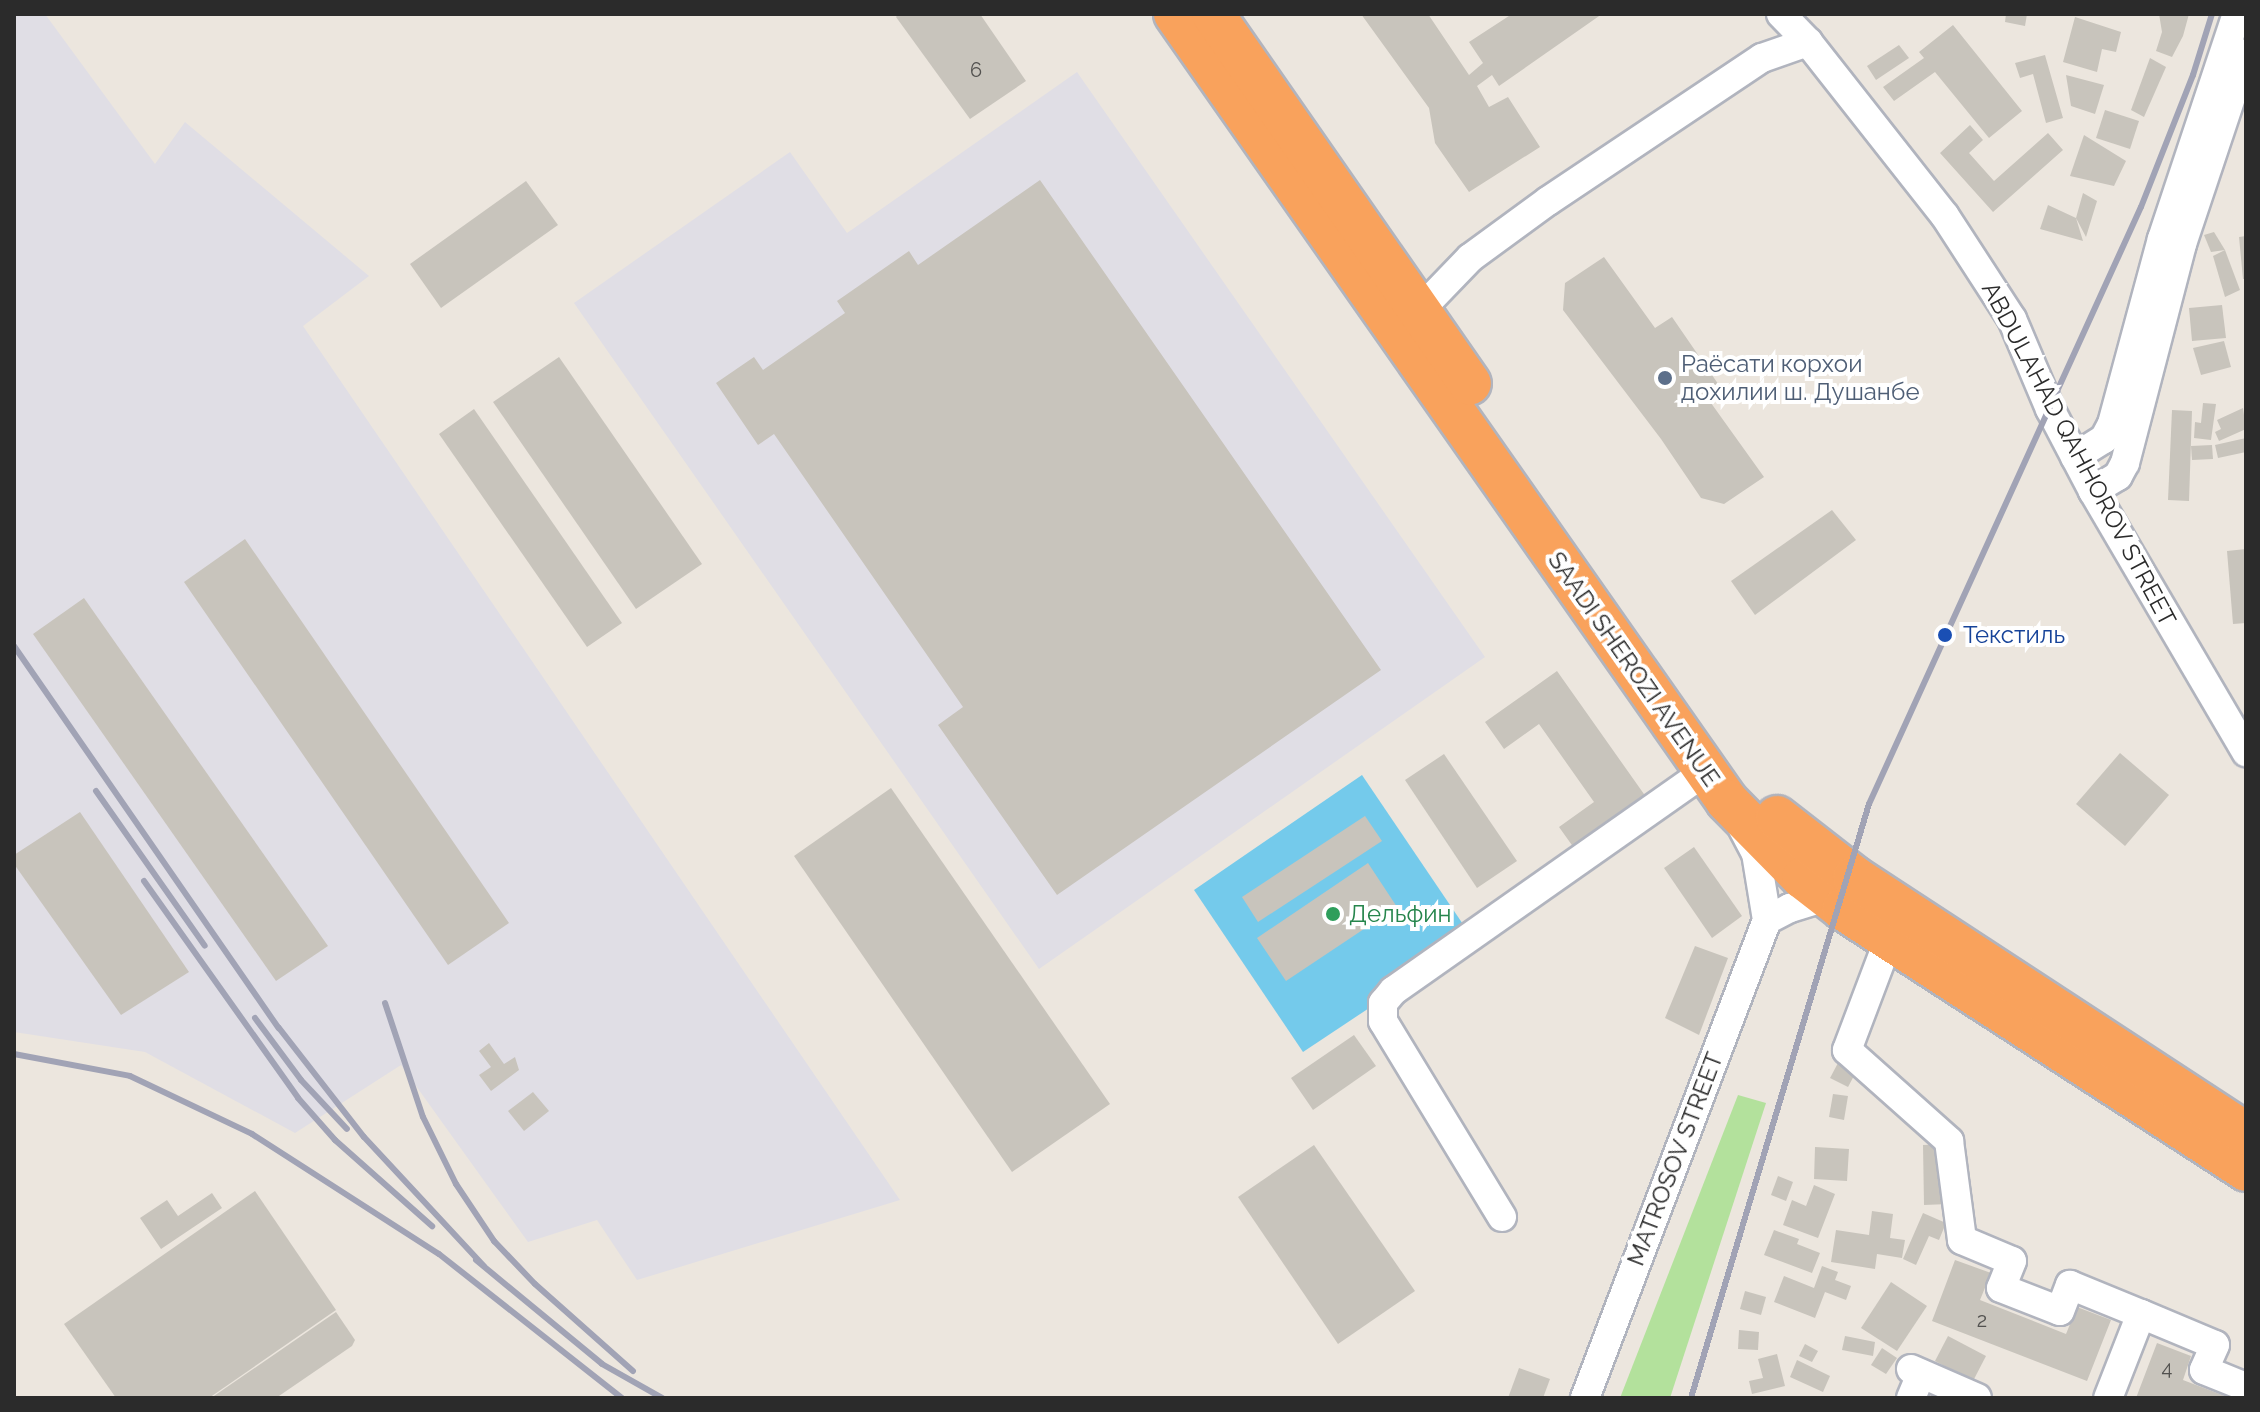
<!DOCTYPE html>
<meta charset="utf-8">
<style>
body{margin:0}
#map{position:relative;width:2260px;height:1412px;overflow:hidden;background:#ece6de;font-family:Raleway,sans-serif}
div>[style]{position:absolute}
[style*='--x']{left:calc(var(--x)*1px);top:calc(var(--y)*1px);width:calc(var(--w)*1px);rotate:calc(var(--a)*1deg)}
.industrial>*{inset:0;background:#e0dee5}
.green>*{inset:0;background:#b3e19c}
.water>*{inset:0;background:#74caeb}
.building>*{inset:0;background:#c8c4bc}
.roads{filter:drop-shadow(2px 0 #b1b4be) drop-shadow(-2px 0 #b1b4be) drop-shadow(0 2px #b1b4be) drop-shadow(0 -2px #b1b4be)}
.minor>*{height:28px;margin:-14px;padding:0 14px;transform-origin:14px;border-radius:14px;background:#fff}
.highway>*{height:42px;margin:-21px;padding:0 21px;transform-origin:21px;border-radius:21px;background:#f9a25c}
.rail>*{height:6px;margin:-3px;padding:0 3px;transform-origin:3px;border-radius:3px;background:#a1a3b5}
.dots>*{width:22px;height:22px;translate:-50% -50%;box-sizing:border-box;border:4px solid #fff;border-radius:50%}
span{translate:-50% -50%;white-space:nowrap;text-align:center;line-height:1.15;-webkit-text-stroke:8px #fff;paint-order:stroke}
.number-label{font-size:20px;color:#52514f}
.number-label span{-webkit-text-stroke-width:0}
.service-label{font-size:24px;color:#4e5e75}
.left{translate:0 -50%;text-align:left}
.street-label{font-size:24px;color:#2b2b2b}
.transit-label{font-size:24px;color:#164399}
.leisure-label{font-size:24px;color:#27864d}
.frame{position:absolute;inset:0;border:16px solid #2b2b2b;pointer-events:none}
</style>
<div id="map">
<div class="industrial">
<div style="clip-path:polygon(14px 14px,45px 14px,155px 164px,185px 122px,369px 276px,303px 326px,900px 1200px,637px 1280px,597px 1220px,528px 1242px,401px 1065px,295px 1133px,145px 1052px,14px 1032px)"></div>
<div style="clip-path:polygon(1077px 72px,1485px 657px,1039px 969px,574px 303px,790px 152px,847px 233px)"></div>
</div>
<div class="green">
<div style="clip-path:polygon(1738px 1095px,1766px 1103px,1670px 1398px,1620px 1398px)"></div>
</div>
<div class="water">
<div style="clip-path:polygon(1362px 775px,1473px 939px,1303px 1052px,1194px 890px)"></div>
</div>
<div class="building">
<div style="clip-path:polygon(898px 14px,980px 14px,1026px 81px,970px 119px,896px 17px)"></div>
<div style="clip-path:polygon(1361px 14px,1428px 14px,1469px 75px,1483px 63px,1469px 42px,1512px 14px,1602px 14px,1499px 86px,1492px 75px,1477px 86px,1489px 107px,1508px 97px,1540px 147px,1469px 192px,1435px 143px,1429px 108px)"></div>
<div style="clip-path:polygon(2006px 14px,2027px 14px,2025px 26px,2005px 22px)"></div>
<div style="clip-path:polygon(2159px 14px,2189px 14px,2183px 36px,2172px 57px,2156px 51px,2162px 32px)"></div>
<div style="clip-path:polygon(2075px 17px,2121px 32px,2116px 52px,2102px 49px,2097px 72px,2063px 62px)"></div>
<div style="clip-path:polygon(1953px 25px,2022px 111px,1989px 138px,1935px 72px,1894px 101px,1883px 87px,1924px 58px,1919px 52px)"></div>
<div style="clip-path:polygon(1899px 45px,1909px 58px,1876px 80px,1867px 66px)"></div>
<div style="clip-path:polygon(2045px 55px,2063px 118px,2046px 123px,2033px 74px,2020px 78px,2015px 63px)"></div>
<div style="clip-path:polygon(2150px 58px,2166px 67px,2144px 117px,2131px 110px)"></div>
<div style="clip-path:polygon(2066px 75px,2104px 85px,2095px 114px,2071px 106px)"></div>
<div style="clip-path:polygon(2105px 110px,2139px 121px,2130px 149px,2096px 138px)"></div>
<div style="clip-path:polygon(1970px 125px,1983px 140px,1969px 153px,1994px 181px,2048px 133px,2063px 150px,1993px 212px,1940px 153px)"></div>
<div style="clip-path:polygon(2084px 135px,2126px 161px,2114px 186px,2070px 176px)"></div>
<div style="clip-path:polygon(1040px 180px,1381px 670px,1057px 895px,938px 725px,963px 707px,774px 434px,758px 445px,716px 383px,754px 357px,763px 370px,845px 313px,837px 301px,909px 251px,918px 265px)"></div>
<div style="clip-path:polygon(526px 181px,558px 225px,441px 308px,410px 264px)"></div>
<div style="clip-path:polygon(2083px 193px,2097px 201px,2086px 237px,2076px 218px,2083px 241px,2040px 229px,2048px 205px,2076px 218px)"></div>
<div style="clip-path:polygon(2214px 232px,2225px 250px,2211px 252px,2204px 235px)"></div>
<div style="clip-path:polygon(2246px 236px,2246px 279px,2243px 279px,2239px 237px)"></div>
<div style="clip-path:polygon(2225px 250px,2240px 290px,2225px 297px,2213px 256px)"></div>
<div style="clip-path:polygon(1604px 257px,1655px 328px,1672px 317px,1723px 391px,1711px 403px,1764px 477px,1724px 504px,1701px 498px,1661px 439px,1563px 310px,1565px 283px)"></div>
<div style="clip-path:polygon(2222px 305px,2226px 338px,2192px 341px,2189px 308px)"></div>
<div style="clip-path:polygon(2224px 341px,2231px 367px,2201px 375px,2193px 348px)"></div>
<div style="clip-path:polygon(559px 357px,702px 564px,636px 609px,493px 402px)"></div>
<div style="clip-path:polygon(2203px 403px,2216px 404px,2211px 440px,2194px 438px,2195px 422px,2201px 423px)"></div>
<div style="clip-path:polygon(2243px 408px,2246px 429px,2219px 441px,2215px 432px,2221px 429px,2217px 420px)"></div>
<div style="clip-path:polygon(474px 409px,622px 623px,587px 647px,439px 434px)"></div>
<div style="clip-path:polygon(2172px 410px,2192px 411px,2189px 501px,2168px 500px)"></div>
<div style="clip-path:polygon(2246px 438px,2246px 452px,2218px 458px,2215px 445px)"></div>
<div style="clip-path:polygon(2212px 445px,2213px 459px,2192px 460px,2191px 446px)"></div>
<div style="clip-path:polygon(1832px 510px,1856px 540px,1755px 615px,1731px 581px)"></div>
<div style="clip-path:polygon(245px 539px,509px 923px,448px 965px,184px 582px)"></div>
<div style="clip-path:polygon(2246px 549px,2246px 623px,2233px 624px,2227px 551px)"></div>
<div style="clip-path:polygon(84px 598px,328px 946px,276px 981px,33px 634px)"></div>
<div style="clip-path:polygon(1557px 671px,1651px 804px,1579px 855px,1559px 827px,1594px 802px,1539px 724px,1504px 749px,1485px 722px)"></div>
<div style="clip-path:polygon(2120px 753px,2169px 795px,2125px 846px,2076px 804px)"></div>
<div style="clip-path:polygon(1444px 754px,1517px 861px,1477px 888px,1405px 780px)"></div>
<div style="clip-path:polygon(891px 788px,1110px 1104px,1012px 1172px,794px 856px)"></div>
<div style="clip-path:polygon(80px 812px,189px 972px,121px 1015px,14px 864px,14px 855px)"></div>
<div style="clip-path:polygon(1365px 816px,1382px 841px,1258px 922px,1242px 897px)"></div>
<div style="clip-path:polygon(1694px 847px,1742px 916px,1712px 938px,1664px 868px)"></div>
<div style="clip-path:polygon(1368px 863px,1397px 907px,1286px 981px,1257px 938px)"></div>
<div style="clip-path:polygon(1695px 946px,1728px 958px,1699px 1035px,1665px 1018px)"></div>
<div style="clip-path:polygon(1354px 1035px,1376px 1066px,1313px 1110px,1291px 1078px)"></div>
<div style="clip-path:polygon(489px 1043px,504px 1064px,515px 1057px,519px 1070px,491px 1091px,479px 1075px,491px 1067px,479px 1051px)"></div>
<div style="clip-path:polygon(1838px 1063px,1856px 1072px,1848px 1087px,1830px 1078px)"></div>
<div style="clip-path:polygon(533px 1092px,549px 1111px,524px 1131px,508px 1111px)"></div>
<div style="clip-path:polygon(1833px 1094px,1848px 1096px,1844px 1120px,1829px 1117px)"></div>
<div style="clip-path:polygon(1949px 1144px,1949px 1204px,1924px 1205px,1923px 1145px)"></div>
<div style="clip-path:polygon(1314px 1145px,1415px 1291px,1338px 1344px,1238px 1197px)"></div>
<div style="clip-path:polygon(1815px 1147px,1849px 1149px,1847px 1181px,1814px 1179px)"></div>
<div style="clip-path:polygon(1778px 1176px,1793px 1182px,1786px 1201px,1771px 1195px)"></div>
<div style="clip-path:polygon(1814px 1185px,1835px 1194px,1818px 1238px,1783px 1225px,1792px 1200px,1806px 1206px)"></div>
<div style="clip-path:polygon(255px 1191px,336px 1310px,209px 1398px,116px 1398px,64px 1324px)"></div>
<div style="clip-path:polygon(212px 1193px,222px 1208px,161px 1249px,140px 1218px,167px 1200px,178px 1216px)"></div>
<div style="clip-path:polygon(1872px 1211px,1893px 1214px,1890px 1238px,1905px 1240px,1902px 1258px,1877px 1254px,1875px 1269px,1831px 1262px,1836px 1230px,1869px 1235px)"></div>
<div style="clip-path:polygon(1923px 1213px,1946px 1223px,1939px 1240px,1929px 1236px,1916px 1265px,1903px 1259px)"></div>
<div style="clip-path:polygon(1774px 1230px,1799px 1239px,1797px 1244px,1820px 1253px,1812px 1273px,1764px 1255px)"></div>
<div style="clip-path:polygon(1955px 1260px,1991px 1273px,1980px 1300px,2066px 1334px,2077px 1307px,2111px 1320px,2087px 1381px,1932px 1321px)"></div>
<div style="clip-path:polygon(1822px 1266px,1838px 1272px,1835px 1280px,1851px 1286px,1846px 1300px,1825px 1292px,1815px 1318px,1774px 1302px,1784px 1276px,1814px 1288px)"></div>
<div style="clip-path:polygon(1891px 1282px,1927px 1306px,1897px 1351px,1861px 1328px)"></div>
<div style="clip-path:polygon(1745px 1291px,1766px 1297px,1761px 1315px,1740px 1309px)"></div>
<div style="clip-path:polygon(336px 1312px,355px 1340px,352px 1346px,276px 1398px,211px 1398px)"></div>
<div style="clip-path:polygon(1739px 1330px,1759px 1332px,1758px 1350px,1738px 1349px)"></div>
<div style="clip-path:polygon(1845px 1336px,1875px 1342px,1873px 1356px,1842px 1350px)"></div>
<div style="clip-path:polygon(1948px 1336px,1986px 1356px,1973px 1381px,1935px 1361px)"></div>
<div style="clip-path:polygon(2157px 1343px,2191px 1356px,2183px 1380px,2230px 1398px,2136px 1398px)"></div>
<div style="clip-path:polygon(1805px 1344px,1818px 1351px,1812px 1362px,1799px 1356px)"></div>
<div style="clip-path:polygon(1882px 1348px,1897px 1358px,1886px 1374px,1871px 1365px)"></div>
<div style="clip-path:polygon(1777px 1354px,1785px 1386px,1752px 1394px,1749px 1381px,1763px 1378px,1758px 1359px)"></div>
<div style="clip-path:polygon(1797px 1360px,1830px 1376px,1823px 1392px,1790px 1377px)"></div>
<div style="clip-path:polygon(1519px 1368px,1550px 1379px,1543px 1398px,1508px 1398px)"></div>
</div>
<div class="roads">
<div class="minor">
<div style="--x:1781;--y:14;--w:39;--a:46"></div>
<div style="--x:1808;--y:42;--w:221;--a:51.8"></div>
<div style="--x:1945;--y:216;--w:123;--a:57"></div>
<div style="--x:2012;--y:319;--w:98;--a:67.1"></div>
<div style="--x:2050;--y:409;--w:93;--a:62.3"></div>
<div style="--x:2093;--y:491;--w:303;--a:59.6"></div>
<div style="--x:1419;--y:311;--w:74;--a:-46.1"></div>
<div style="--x:1470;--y:258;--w:97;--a:-36.2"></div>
<div style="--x:1548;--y:201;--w:257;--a:-33.8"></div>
<div style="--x:1762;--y:58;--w:49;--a:-19.2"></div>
<div style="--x:2075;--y:457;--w:34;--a:-32"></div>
<div style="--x:2104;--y:439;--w:17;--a:-62"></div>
<div style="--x:2112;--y:424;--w:192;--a:-74.9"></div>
<div style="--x:2162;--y:239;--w:237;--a:-71.6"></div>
<div style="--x:2093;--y:491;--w:29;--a:-31"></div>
<div style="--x:2118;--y:476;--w:15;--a:-62"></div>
<div style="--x:2125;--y:463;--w:226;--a:-75.4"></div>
<div style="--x:2182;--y:244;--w:201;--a:-71.5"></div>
<div style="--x:1743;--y:829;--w:27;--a:62"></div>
<div style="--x:1756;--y:853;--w:68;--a:80.7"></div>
<div style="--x:1767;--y:920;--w:26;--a:-28"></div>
<div style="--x:1790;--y:908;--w:39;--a:-17"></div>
<div style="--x:1889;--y:939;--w:119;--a:110.7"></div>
<div style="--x:1847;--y:1050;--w:137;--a:41.7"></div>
<div style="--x:1949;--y:1141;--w:100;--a:82.5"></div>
<div style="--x:1962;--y:1240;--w:54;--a:22.8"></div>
<div style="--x:2012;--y:1261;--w:29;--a:112"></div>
<div style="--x:2001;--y:1288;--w:63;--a:21.3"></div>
<div style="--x:2060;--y:1311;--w:28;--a:-69"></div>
<div style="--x:2070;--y:1285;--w:77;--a:22.2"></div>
<div style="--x:2141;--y:1314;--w:90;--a:111.4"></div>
<div style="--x:1502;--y:1217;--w:229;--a:-121.3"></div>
<div style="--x:1383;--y:1021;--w:18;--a:-90"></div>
<div style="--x:1383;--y:1003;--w:16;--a:-50"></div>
<div style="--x:1393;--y:991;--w:383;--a:-35.1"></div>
<div style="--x:2141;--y:1314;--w:80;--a:22.7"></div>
<div style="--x:2215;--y:1345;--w:27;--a:114"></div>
<div style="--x:2204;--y:1370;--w:45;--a:22"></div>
<div style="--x:1911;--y:1369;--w:72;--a:23.7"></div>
<div style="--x:1585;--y:1398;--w:511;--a:-69.16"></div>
<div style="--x:1911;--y:1398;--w:26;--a:-67"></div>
</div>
<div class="highway">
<div style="--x:1175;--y:14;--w:961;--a:54.95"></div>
<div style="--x:1727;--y:801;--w:108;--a:45.4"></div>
<div style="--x:1803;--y:878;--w:51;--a:37.8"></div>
<div style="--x:1843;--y:909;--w:480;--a:32.9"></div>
<div style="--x:1213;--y:14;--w:450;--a:55.2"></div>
<div style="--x:1777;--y:817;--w:98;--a:37.9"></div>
<div style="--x:1854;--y:877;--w:469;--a:33.2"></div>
</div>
</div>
<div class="rail">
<div style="--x:14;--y:646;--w:465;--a:55.3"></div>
<div style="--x:279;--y:1028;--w:138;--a:52.1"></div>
<div style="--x:364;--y:1137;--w:176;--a:47.1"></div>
<div style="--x:96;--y:791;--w:189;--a:54.9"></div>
<div style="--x:144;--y:881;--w:266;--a:54.6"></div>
<div style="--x:298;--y:1098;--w:56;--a:48.6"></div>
<div style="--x:335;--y:1140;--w:130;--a:41.6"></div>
<div style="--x:385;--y:1003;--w:120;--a:71.6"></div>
<div style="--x:423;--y:1117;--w:75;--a:63.8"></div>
<div style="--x:456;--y:1184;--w:69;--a:56.3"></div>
<div style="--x:494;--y:1241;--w:59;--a:46.4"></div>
<div style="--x:535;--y:1284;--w:131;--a:41.6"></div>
<div style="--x:255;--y:1018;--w:77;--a:53.4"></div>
<div style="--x:301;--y:1080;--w:67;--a:46.8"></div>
<div style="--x:14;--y:1054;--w:118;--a:10.7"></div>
<div style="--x:130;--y:1076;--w:135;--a:25.4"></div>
<div style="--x:252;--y:1134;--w:222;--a:32.7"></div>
<div style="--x:439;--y:1254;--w:233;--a:38.2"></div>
<div style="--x:476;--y:1260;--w:163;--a:39.5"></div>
<div style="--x:602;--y:1364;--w:69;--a:29.5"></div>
<div style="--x:1691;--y:1398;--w:620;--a:-73.32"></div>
<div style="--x:1869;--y:804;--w:656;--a:-65.51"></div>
<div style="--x:2141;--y:207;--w:142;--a:-68.5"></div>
<div style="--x:2193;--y:75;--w:64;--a:-72.7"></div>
</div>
<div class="dots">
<div style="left:1665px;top:378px;background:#5c6f8a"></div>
<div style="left:1945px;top:635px;background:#1a4fb4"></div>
<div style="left:1333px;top:914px;background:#2e9e5b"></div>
</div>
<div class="number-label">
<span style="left:976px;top:70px">6</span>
<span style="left:1982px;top:1320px">2</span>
<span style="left:2167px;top:1368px">4</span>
</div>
<div class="service-label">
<span class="left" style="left:1681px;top:378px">Раёсати корхои<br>дохилии ш. Душанбе</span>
</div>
<div class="street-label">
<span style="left:2079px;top:454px;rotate:62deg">ABDULAHAD QAHHOROV STREET</span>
<span style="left:1634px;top:669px;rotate:55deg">SAADI SHEROZI AVENUE</span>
<span style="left:1675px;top:1159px;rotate:-69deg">MATROSOV STREET</span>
</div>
<div class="transit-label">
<span class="left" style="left:1963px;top:635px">Текстиль</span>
</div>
<div class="leisure-label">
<span class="left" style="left:1349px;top:914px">Дельфин</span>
</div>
<div class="frame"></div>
</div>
